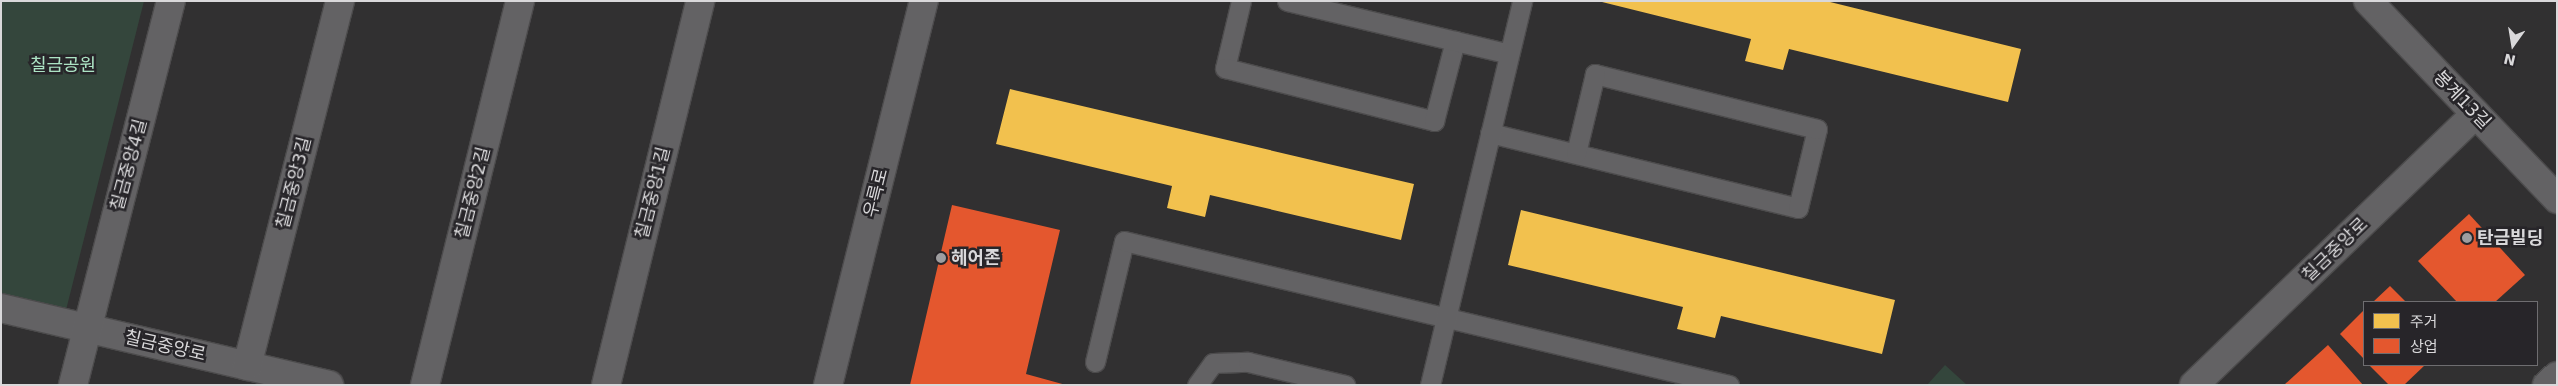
<!DOCTYPE html>
<meta charset="utf-8">
<style>
body{margin:0}
#map{position:relative;width:2558px;height:386px;overflow:hidden;background:#313031;font-family:"DejaVu Sans","Noto Sans KR",sans-serif}
div>[style]{position:absolute}
[style*='--x']{left:calc(var(--x)*1px);top:calc(var(--y)*1px);width:calc(var(--w)*1px);rotate:calc(var(--a)*1deg)}
.green>*{inset:0;background:#34463c}
.homes>*{inset:0;background:#f2c14e}
.shops>*{inset:0;background:#e4572e}
.roads{filter:drop-shadow(1px 0 #4c4b4c) drop-shadow(-1px 0 #4c4b4c) drop-shadow(0 1px #4c4b4c) drop-shadow(0 -1px #4c4b4c)}
.lane>*{height:19px;margin:-9.5px;padding:0 9.5px;transform-origin:9.5px;border-radius:9.5px;background:#636264}
.street>*{height:28px;margin:-14px;padding:0 14px;transform-origin:14px;border-radius:14px;background:#636264}
.dots>*{width:14px;height:14px;translate:-50% -50%;box-sizing:border-box;border:2px solid #272529;border-radius:50%}
span{translate:-50% -50%;white-space:nowrap;text-align:center;line-height:1.15;-webkit-text-stroke:5px #272529;paint-order:stroke}
.park-label{font-size:18px;color:#ace3c4}
.street-label{font-size:18px;color:#d9d8da}
.poi-label{font-size:18px;color:#d9d8da;font-weight:700}
.left{translate:0 -50%;text-align:left}
.frame{position:absolute;inset:0;border:2px solid #d9d8da;pointer-events:none}
.legend{position:absolute;left:2363px;top:301px;width:175px;height:65px;box-sizing:border-box;background:#272529;border:1px solid #6e6d70;margin:0;padding:6px 9px;list-style:none;font-size:15px;color:#d9d8da}
.legend li{display:flex;align-items:center;gap:10px;height:25px}
.legend b{width:25px;border:1px solid #6e6d70}
.north{position:absolute;left:2488px;top:20px;width:50px;height:50px;-webkit-text-stroke:4px #272529;paint-order:stroke;rotate:193deg;font-size:14px;font-weight:700;line-height:20px;text-align:center;color:#d9d8da}
.north::after{content:'';display:block;margin:auto;width:18px;height:22px;background:#d9d8da;clip-path:polygon(50% 0,100% 100%,50% 72%,0 100%)}
</style>
<div id="map">
<div class="green">
<div style="clip-path:polygon(1px 1px,144px 1px,66px 310px,1px 293px)"></div>
<div style="clip-path:polygon(1945px 365px,1967px 385px,1927px 385px)"></div>
</div>
<div class="homes">
<div style="clip-path:polygon(1598px 1px,1826px 1px,2021px 49px,2008px 102px,1789px 49px,1783px 70px,1745px 61px,1751px 39px)"></div>
<div style="clip-path:polygon(1010px 89px,1414px 184px,1401px 240px,1210px 195px,1205px 217px,1167px 208px,1172px 186px,996px 144px)"></div>
<div style="clip-path:polygon(1521px 210px,1895px 300px,1882px 354px,1721px 316px,1715px 338px,1677px 329px,1683px 307px,1508px 265px)"></div>
</div>
<div class="shops">
<div style="clip-path:polygon(952px 205px,1060px 230px,1026px 374px,1066px 385px,910px 385px)"></div>
<div style="clip-path:polygon(2469px 214px,2525px 275px,2495px 302px,2457px 302px,2418px 261px)"></div>
<div style="clip-path:polygon(2390px 286px,2406px 302px,2373px 302px)"></div>
<div style="clip-path:polygon(2364px 310px,2364px 359px,2340px 334px)"></div>
<div style="clip-path:polygon(2328px 345px,2363px 385px,2284px 385px)"></div>
<div style="clip-path:polygon(2369px 365px,2425px 365px,2404px 385px,2389px 385px)"></div>
</div>
<div class="roads">
<div class="lane">
<div style="--x:1241;--y:1;--w:69;--a:103.4"></div>
<div style="--x:1225;--y:68;--w:216;--a:14.2"></div>
<div style="--x:1434;--y:121;--w:83;--a:-75.3"></div>
<div style="--x:1287;--y:1;--w:228;--a:13.4"></div>
<div style="--x:1490;--y:133;--w:317;--a:13.7"></div>
<div style="--x:1798;--y:208;--w:81;--a:-76.5"></div>
<div style="--x:1817;--y:129;--w:229;--a:-166.1"></div>
<div style="--x:1595;--y:74;--w:81;--a:103.5"></div>
<div style="--x:1095;--y:362;--w:124;--a:-76.5"></div>
<div style="--x:1124;--y:241;--w:622;--a:13.39"></div>
<div style="--x:1197;--y:385;--w:27;--a:-54"></div>
<div style="--x:1213;--y:363;--w:35;--a:-2"></div>
<div style="--x:1248;--y:362;--w:100;--a:13.3"></div>
<div style="--x:1430;--y:385;--w:395;--a:-76.5"></div>
</div>
<div class="street">
<div style="--x:2368;--y:1;--w:274;--a:46.3"></div>
<div style="--x:1;--y:308;--w:337;--a:13.2"></div>
<div style="--x:247;--y:366;--w:377;--a:-75.7"></div>
<div style="--x:73;--y:385;--w:396;--a:-75.7"></div>
<div style="--x:425;--y:385;--w:396;--a:-76.1"></div>
<div style="--x:606;--y:385;--w:395;--a:-76.2"></div>
<div style="--x:828;--y:385;--w:396;--a:-76"></div>
<div style="--x:2194;--y:385;--w:391;--a:-43.9"></div>
<div style="--x:2547;--y:385;--w:13;--a:-42"></div>
</div>
</div>
<div class="dots">
<div style="left:2467px;top:238px;background:#9e9d9f"></div>
<div style="left:941px;top:258px;background:#9e9d9f"></div>
</div>
<div class="park-label">
<span style="left:63px;top:65px">칠금공원</span>
</div>
<div class="street-label">
<span style="left:2462px;top:100px;rotate:46deg">봉계13길</span>
<span style="left:129px;top:165px;rotate:-75deg">칠금중앙4길</span>
<span style="left:294px;top:183px;rotate:-76deg">칠금중앙3길</span>
<span style="left:473px;top:193px;rotate:-76deg">칠금중앙2길</span>
<span style="left:653px;top:193px;rotate:-76deg">칠금중앙1길</span>
<span style="left:876px;top:193px;rotate:-76deg">우륵로</span>
<span style="left:2335px;top:250px;rotate:-44deg">칠금중앙로</span>
<span style="left:165px;top:346px;rotate:13deg">칠금중앙로</span>
</div>
<div class="poi-label">
<span class="left" style="left:2477px;top:238px">탄금빌딩</span>
<span class="left" style="left:951px;top:258px">헤어존</span>
</div>
<div class="frame"></div>
<ul class="legend">
<li><b style="height:14px;background:#f2c14e"></b>주거</li>
<li><b style="height:14px;background:#e4572e"></b>상업</li>
</ul>
<div class="north">N</div>
</div>
